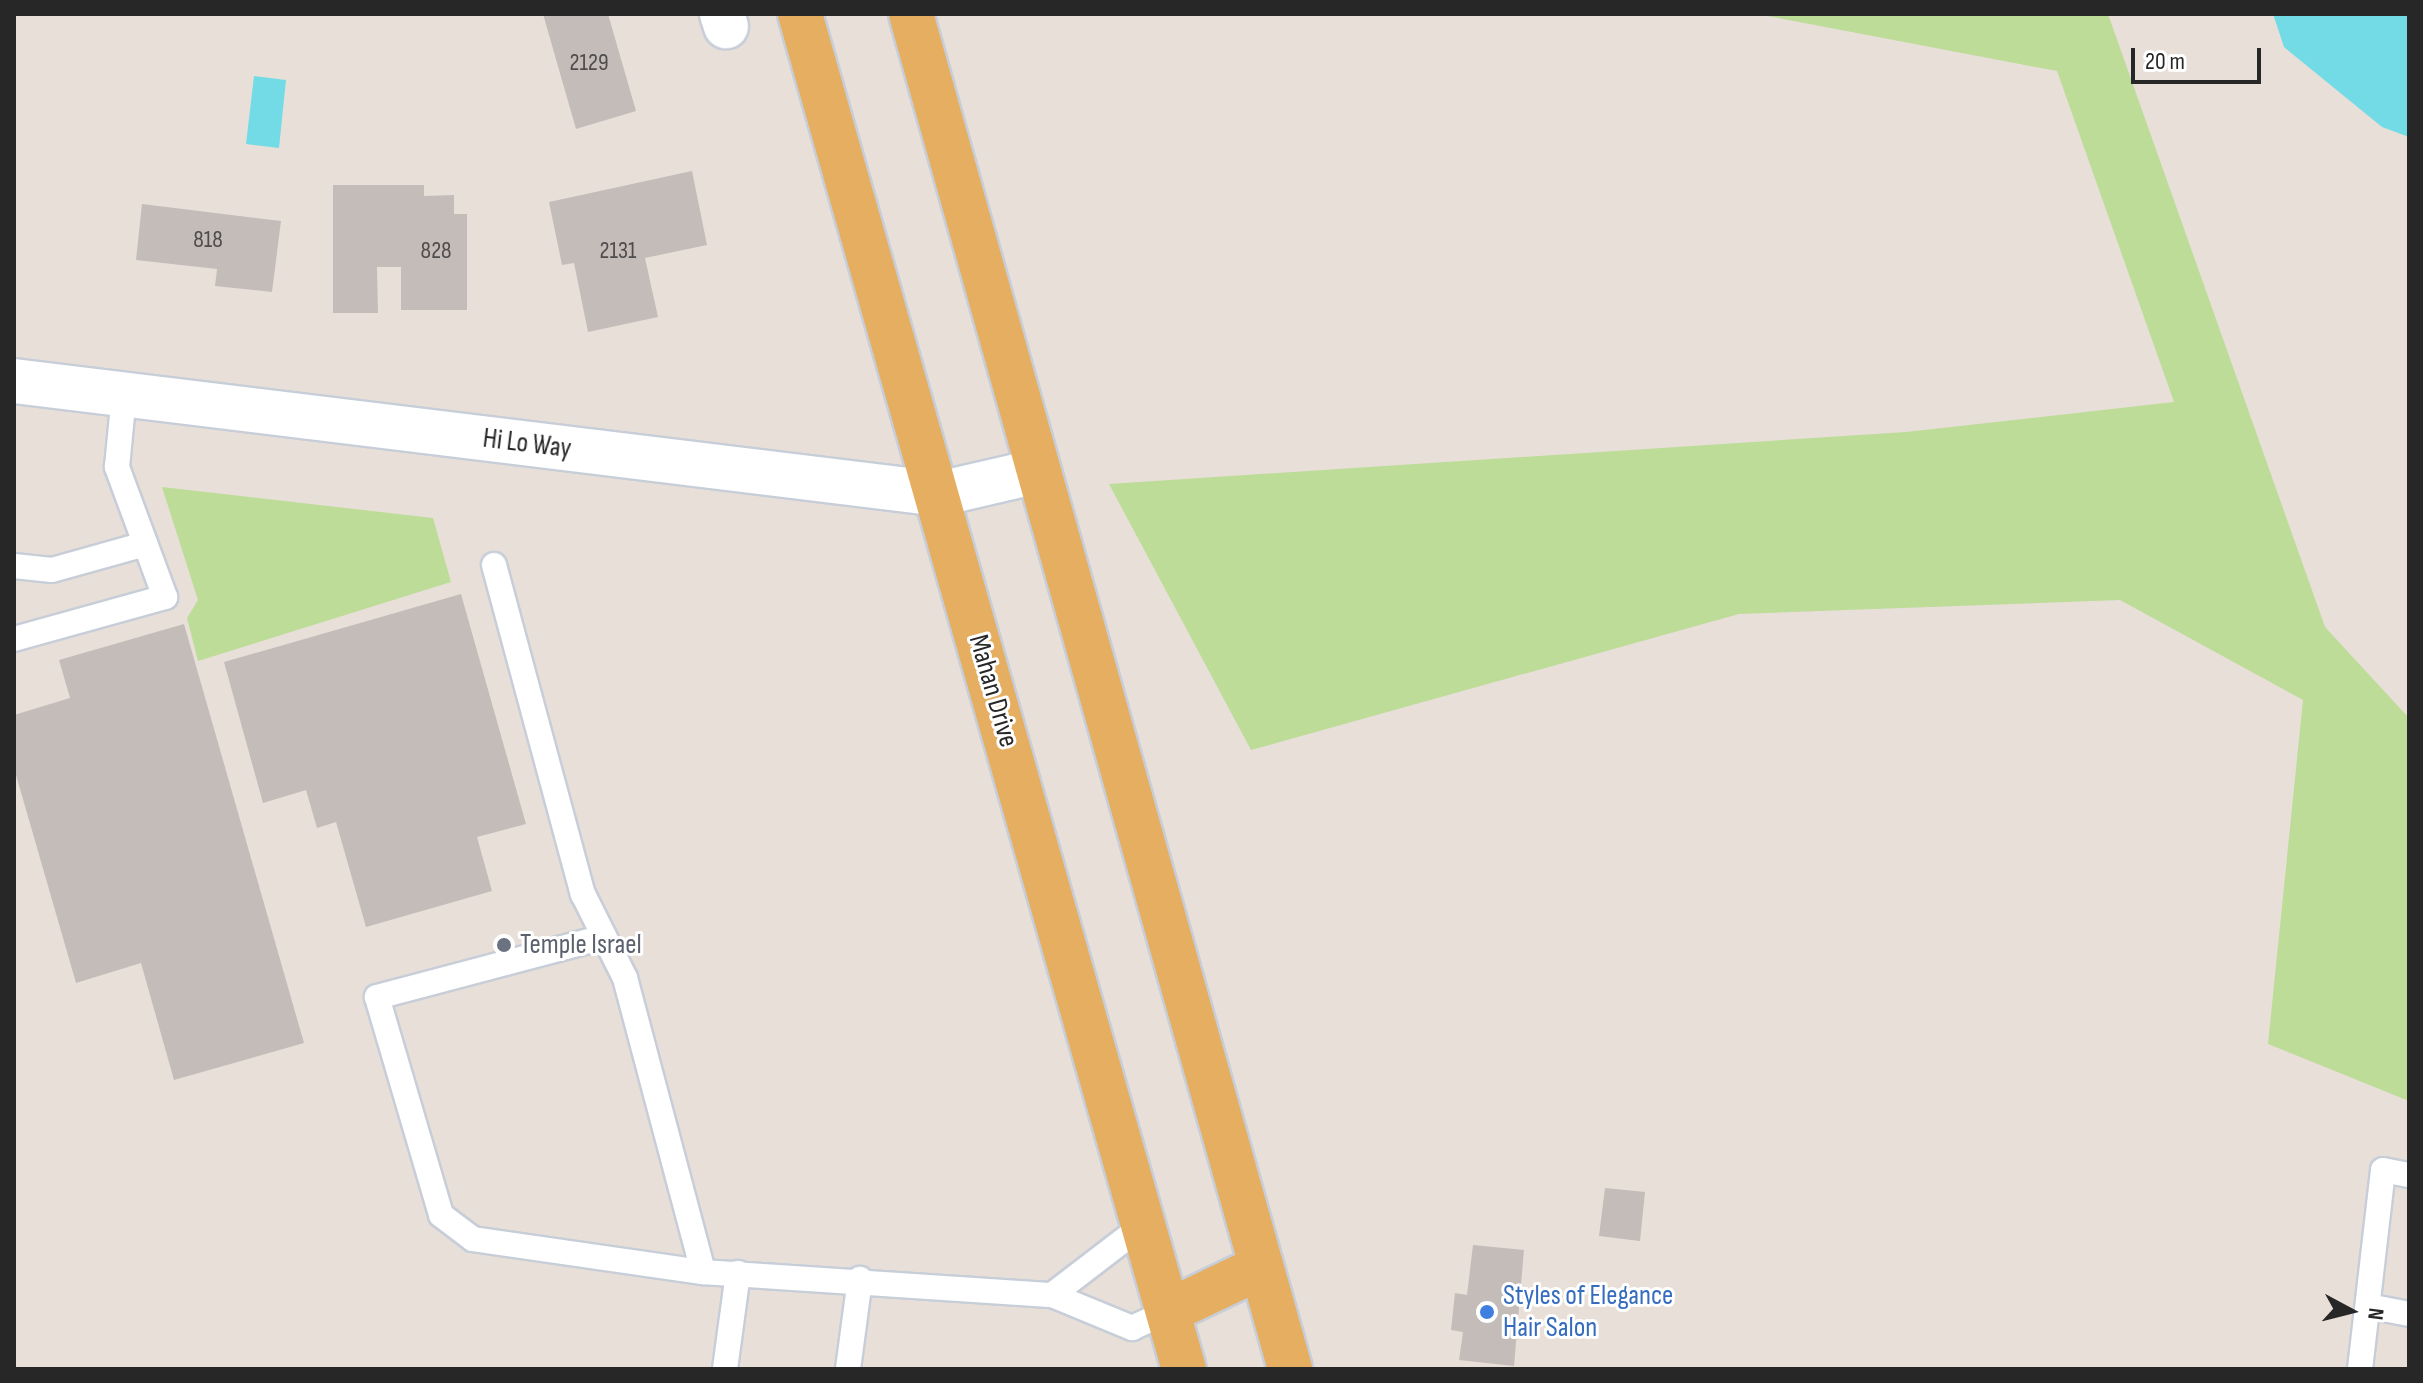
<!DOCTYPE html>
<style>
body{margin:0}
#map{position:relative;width:2423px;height:1383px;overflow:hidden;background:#e8dfd9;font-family:"Sofia Sans Condensed",sans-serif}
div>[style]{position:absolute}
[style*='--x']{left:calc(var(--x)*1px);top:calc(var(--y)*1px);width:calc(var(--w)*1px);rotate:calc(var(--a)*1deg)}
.green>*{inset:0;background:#bcdc98}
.water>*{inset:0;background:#72dbe5}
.building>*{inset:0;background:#c4bcb9}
.roads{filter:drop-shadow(2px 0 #c7ced8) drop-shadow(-2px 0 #c7ced8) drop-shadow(0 2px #c7ced8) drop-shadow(0 -2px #c7ced8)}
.service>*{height:24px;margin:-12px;padding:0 12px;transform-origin:12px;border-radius:12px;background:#fff}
.minor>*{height:44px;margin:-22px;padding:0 22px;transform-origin:22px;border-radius:22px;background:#fff}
.primary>*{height:44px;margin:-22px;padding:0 22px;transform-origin:22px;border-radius:22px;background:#e5ae61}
.dots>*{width:22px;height:22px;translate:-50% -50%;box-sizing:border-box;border:4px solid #fff;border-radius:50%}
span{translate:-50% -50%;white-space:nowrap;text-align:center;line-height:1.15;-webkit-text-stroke:6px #fff;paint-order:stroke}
.number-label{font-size:24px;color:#4e4c4c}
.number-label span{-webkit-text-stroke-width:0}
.street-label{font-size:28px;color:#272727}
.worship-label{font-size:28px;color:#5b616d}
.left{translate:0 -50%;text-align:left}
.shop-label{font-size:28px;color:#366cbe}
.frame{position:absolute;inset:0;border:16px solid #272727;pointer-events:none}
.north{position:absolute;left:2311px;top:1271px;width:80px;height:80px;-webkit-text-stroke:6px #fff;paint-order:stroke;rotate:97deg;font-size:22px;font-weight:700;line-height:32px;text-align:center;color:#272727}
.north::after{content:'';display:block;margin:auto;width:28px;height:36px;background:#272727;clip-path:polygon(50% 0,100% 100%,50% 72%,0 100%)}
.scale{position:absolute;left:2131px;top:48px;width:130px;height:36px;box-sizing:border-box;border:4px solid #272727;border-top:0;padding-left:10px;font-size:24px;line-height:28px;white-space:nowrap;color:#272727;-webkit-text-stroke:6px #fff;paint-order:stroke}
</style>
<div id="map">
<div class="green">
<div style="clip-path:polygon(1757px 14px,2108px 14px,2325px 627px,2409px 718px,2409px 1101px,2268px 1044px,2303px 700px,2120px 600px,1739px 614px,1251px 750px,1109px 484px,1906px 432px,2174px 402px,2057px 71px)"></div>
<div style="clip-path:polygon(162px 487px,433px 518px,451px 582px,198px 661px,187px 618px,198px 600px)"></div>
</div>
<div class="water">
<div style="clip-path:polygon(2273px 14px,2409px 14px,2409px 137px,2382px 127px,2284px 47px)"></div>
<div style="clip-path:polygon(254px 76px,286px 80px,279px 148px,246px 144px)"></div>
</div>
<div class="building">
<div style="clip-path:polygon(543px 14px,608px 14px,636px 111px,576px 129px)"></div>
<div style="clip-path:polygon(692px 171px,707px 245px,645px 258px,658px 317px,588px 332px,574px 263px,562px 265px,549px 202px)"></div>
<div style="clip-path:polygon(333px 185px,424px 185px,424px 196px,454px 195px,454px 214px,467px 214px,467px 310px,401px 310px,401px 267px,377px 267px,378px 313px,333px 313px)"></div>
<div style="clip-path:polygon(142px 204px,281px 221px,272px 292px,215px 286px,217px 269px,136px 260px)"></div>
<div style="clip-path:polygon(461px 594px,526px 824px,477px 837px,492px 891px,366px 927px,336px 822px,317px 828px,306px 790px,263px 803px,224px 662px)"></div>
<div style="clip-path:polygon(184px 624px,304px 1043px,174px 1080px,141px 963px,76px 983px,14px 768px,14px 715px,70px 698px,59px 660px)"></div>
<div style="clip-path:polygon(1605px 1188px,1645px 1192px,1640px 1241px,1599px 1236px)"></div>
<div style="clip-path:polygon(1473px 1245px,1524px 1250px,1514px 1366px,1459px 1360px,1463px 1332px,1451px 1330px,1455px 1293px,1467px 1295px)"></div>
</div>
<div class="roads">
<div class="service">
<div style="--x:494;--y:565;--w:341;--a:74.9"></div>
<div style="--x:583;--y:894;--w:94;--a:63.4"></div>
<div style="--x:625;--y:978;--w:304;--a:75.1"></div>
<div style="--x:14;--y:566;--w:38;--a:6"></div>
<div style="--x:52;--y:570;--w:97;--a:-15.6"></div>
<div style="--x:14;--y:639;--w:157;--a:-15.5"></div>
<div style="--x:165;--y:597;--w:139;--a:-110.3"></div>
<div style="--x:117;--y:467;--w:73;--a:-84.5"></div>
<div style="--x:604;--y:937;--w:235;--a:165.2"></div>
<div style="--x:377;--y:997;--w:227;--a:73.6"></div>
<div style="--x:441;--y:1215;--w:40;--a:37"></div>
<div style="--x:473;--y:1239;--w:232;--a:8.2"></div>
<div style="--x:703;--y:1272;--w:350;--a:3.8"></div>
<div style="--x:1052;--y:1295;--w:87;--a:22.4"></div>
<div style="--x:1132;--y:1328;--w:41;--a:-24.7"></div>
<div style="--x:1052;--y:1295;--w:113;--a:-37.5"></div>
<div style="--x:2368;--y:1306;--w:42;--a:11"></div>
<div style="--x:725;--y:1369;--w:97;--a:-82.3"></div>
<div style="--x:848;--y:1369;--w:91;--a:-82.4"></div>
<div style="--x:2360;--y:1369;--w:200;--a:-83.4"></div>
<div style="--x:2383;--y:1170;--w:26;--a:11"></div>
</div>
<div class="minor">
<div style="--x:722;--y:14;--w:13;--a:72"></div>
<div style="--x:14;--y:381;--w:932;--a:6.96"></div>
<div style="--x:939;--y:494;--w:102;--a:-13.1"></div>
</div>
<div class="primary">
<div style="--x:800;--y:14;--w:1408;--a:74.18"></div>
<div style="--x:911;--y:14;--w:1407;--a:74.37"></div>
<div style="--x:1169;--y:1311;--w:102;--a:-25.6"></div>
</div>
</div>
<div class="dots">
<div style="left:504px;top:945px;background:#6b7280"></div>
<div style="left:1487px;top:1312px;background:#3f7fe0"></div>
</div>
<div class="number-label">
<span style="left:589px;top:63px">2129</span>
<span style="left:208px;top:240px">818</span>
<span style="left:436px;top:251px">828</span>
<span style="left:618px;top:251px">2131</span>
</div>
<div class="street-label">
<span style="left:527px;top:444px;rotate:7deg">Hi Lo Way</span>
<span style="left:993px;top:691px;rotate:74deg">Mahan Drive</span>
</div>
<div class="worship-label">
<span class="left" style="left:520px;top:945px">Temple Israel</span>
</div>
<div class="shop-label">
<span class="left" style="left:1503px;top:1312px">Styles of Elegance<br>Hair Salon</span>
</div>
<div class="frame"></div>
<div class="north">N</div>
<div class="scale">20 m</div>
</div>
